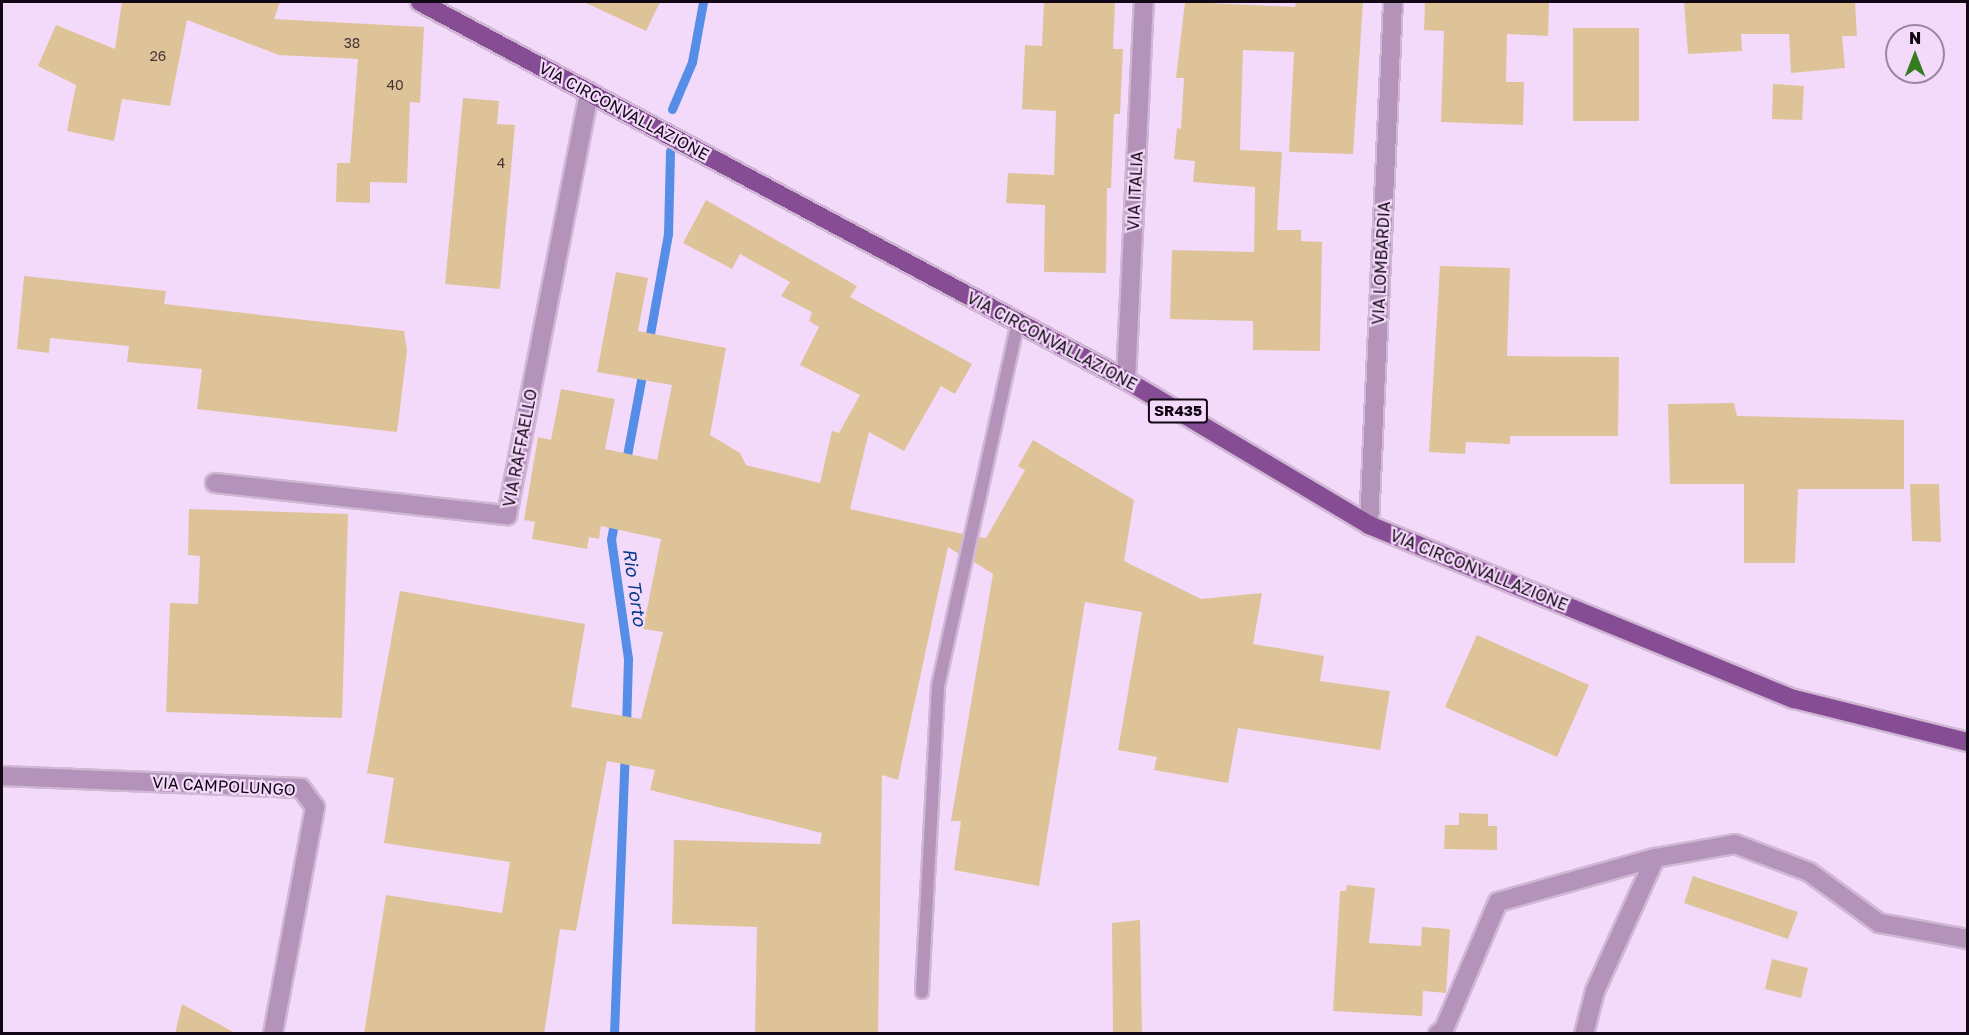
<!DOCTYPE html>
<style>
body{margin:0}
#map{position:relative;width:1969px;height:1035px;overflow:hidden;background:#f4dafa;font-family:"Golos Text",sans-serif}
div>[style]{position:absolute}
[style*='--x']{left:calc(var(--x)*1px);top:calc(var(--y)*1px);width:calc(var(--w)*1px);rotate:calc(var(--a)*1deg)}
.stream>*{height:9px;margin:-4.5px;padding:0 4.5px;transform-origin:4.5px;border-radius:4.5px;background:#568de6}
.building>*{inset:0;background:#dec399}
.roads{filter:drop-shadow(2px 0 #d0b8d5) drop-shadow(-2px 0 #d0b8d5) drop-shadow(0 2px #d0b8d5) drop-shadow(0 -2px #d0b8d5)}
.service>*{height:12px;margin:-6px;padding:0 6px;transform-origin:6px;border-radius:6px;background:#b393ba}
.minor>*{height:18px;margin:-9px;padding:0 9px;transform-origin:9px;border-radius:9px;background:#b393ba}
.primary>*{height:18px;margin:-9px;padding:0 9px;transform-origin:9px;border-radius:9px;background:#864d94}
span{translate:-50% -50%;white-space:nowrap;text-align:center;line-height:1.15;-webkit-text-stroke:4.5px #f4dafa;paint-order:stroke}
.number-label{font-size:14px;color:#453635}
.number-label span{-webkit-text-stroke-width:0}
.shield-label span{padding:2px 4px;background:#f4dafa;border:2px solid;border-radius:4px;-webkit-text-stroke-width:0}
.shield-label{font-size:15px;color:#120714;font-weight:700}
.street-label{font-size:16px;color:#120714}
.water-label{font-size:18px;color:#053a88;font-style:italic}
.frame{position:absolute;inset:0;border:3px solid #120714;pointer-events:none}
.north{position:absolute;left:1885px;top:24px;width:60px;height:60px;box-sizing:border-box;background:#f4dafa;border:2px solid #9a869e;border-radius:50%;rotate:0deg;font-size:16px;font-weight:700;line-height:24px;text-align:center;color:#120714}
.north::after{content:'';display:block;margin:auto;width:21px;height:27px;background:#357c21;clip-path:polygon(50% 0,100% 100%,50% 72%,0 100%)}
</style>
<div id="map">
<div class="stream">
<div style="--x:672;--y:109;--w:51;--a:-66.9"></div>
<div style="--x:692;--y:62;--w:61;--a:-79.6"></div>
<div style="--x:648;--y:345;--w:113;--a:-79.8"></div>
<div style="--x:668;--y:234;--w:83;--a:-88.6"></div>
<div style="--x:625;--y:466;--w:98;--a:-79.4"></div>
<div style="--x:615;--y:517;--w:22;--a:100"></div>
<div style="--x:611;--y:539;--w:121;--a:81.9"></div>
<div style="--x:628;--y:659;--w:68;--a:91.7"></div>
<div style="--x:614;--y:1034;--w:281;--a:-87.8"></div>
</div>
<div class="building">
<div style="clip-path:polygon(122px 2px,280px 2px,274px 19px,424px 27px,420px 103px,410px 102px,407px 183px,370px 182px,370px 203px,336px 202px,337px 163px,350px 163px,358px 59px,279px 55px,187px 20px,170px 106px,122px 99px,114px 141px,67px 131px,76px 85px,38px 66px,56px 25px,115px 49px)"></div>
<div style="clip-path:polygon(584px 2px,660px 2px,646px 31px)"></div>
<div style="clip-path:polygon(1044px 2px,1115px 2px,1113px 49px,1123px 49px,1120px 114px,1114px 114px,1111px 188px,1107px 188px,1106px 273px,1044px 272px,1045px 205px,1006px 203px,1008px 173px,1054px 175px,1056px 111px,1022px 109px,1025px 45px,1042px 46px)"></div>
<div style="clip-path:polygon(1185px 2px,1295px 7px,1296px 2px,1363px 2px,1353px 154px,1289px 152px,1294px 52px,1243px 50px,1240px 150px,1282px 152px,1277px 230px,1301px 230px,1301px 241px,1322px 242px,1320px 351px,1253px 350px,1253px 321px,1170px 319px,1172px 250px,1254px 252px,1255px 187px,1193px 182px,1195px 161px,1174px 159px,1177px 128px,1181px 129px,1184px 78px,1176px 78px)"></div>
<div style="clip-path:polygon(1425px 2px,1549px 2px,1548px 36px,1507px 34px,1506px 82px,1524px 82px,1523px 125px,1441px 122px,1444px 31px,1424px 30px)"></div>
<div style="clip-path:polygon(1684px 2px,1855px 2px,1857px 36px,1842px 36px,1845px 68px,1791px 73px,1789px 34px,1741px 34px,1742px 51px,1688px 54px)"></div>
<div style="clip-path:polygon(1573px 28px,1639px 28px,1639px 121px,1573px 121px)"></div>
<div style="clip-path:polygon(1773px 84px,1804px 86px,1802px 120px,1772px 119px)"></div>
<div style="clip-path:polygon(463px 98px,499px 101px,497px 124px,515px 125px,500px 289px,445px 284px)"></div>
<div style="clip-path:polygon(706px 200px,857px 286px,850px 297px,972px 364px,955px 394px,941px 386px,904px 451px,869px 432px,850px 509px,963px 534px,959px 554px,948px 547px,898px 780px,882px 775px,878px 1034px,755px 1034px,757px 927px,672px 924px,674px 840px,820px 844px,822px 833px,650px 790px,655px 770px,607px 761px,576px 931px,560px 929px,544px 1034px,364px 1034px,386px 895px,502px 913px,510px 862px,384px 843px,394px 778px,367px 773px,400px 591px,585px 624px,571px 707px,641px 719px,663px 632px,643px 629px,661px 539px,601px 526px,599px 539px,589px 537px,587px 549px,532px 539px,535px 522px,524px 520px,538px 437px,551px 440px,561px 389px,615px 399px,605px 449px,657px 460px,672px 385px,597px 372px,616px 272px,648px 278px,638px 331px,726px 348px,710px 435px,740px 453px,746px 465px,820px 483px,832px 431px,839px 433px,860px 395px,800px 365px,819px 327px,809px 321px,812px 312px,781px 296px,790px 282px,740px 254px,732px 269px,683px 243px)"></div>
<div style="clip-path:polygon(1440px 266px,1510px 268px,1507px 356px,1619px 357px,1618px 436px,1510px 436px,1510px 444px,1466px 442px,1465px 454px,1429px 452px)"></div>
<div style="clip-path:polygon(24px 276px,166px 291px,164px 304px,404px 331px,407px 351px,397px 432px,197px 409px,202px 369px,127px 362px,129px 346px,50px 338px,49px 353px,17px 349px)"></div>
<div style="clip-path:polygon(1734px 403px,1737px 416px,1904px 420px,1904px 489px,1798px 489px,1795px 563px,1744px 563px,1744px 484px,1670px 484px,1668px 404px)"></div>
<div style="clip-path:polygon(1033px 440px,1134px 500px,1124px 561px,1201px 599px,1262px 593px,1253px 644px,1324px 656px,1320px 681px,1390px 691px,1380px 750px,1238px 728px,1228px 783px,1154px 770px,1157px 757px,1118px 750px,1142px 612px,1085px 602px,1039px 886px,954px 870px,961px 821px,951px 821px,993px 574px,974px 562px,979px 537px,986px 538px,1025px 470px,1018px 466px)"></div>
<div style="clip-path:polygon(1910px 484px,1939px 484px,1941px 542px,1912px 541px)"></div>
<div style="clip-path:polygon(189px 509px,348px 514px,342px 718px,166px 712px,170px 603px,198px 604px,200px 556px,188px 555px)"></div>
<div style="clip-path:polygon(1477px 635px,1589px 685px,1557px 757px,1445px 707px)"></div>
<div style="clip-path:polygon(1459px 813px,1488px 814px,1488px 826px,1497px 826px,1497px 850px,1444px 849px,1445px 825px,1459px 825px)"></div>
<div style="clip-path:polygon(1693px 876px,1798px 912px,1788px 939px,1684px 903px)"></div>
<div style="clip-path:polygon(1347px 885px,1375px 888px,1369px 943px,1421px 946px,1422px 927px,1450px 929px,1446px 993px,1423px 991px,1422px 1016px,1333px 1011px,1340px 891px,1346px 891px)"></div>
<div style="clip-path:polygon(1140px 920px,1142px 1034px,1113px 1034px,1112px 923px)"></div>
<div style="clip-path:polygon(1772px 959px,1808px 968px,1801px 998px,1765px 989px)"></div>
<div style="clip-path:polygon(182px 1004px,237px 1034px,175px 1034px)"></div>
</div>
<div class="roads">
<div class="service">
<div style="--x:922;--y:992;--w:306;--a:-87"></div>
<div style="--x:938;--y:686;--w:372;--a:-77.6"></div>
</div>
<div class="minor">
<div style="--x:1126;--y:380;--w:378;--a:-87.3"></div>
<div style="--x:215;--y:483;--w:294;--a:6.3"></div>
<div style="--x:507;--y:515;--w:431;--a:-79"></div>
<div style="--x:1369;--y:525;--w:524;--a:-87.37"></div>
<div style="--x:2;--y:776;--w:299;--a:2.3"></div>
<div style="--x:301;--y:788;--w:24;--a:54"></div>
<div style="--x:315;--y:807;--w:231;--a:100.5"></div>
<div style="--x:1438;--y:1034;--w:8;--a:-40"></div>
<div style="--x:1444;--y:1029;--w:138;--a:-67"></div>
<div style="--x:1498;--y:902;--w:163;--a:-15.7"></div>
<div style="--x:1655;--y:858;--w:81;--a:-9.9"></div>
<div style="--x:1735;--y:844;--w:79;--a:20.7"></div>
<div style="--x:1809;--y:872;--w:87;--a:36.1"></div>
<div style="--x:1879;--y:923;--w:90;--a:10.2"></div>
<div style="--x:1584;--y:1034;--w:44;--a:-75.7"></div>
<div style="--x:1595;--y:991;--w:146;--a:-65.7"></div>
</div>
<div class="primary">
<div style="--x:420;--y:2;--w:801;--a:28.17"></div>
<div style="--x:1126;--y:380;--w:283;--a:30.8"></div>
<div style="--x:1369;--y:525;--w:459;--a:22.3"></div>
<div style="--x:1794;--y:699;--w:179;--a:13.9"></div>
</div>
</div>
<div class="number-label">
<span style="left:352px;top:43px">38</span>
<span style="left:158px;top:56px">26</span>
<span style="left:395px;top:85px">40</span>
<span style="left:501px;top:163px">4</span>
</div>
<div class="shield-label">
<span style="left:1178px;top:411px">SR435</span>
</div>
<div class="street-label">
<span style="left:624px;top:111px;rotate:28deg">VIA CIRCONVALLAZIONE</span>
<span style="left:1135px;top:191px;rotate:-87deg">VIA ITALIA</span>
<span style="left:1381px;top:263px;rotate:-87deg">VIA LOMBARDIA</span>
<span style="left:1052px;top:341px;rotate:28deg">VIA CIRCONVALLAZIONE</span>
<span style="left:520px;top:448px;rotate:-79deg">VIA RAFFAELLO</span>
<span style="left:1479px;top:570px;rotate:22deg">VIA CIRCONVALLAZIONE</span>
<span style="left:224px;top:786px;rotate:3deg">VIA CAMPOLUNGO</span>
</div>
<div class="water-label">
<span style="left:635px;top:587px;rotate:82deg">Rio Torto</span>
</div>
<div class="frame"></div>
<div class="north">N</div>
</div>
